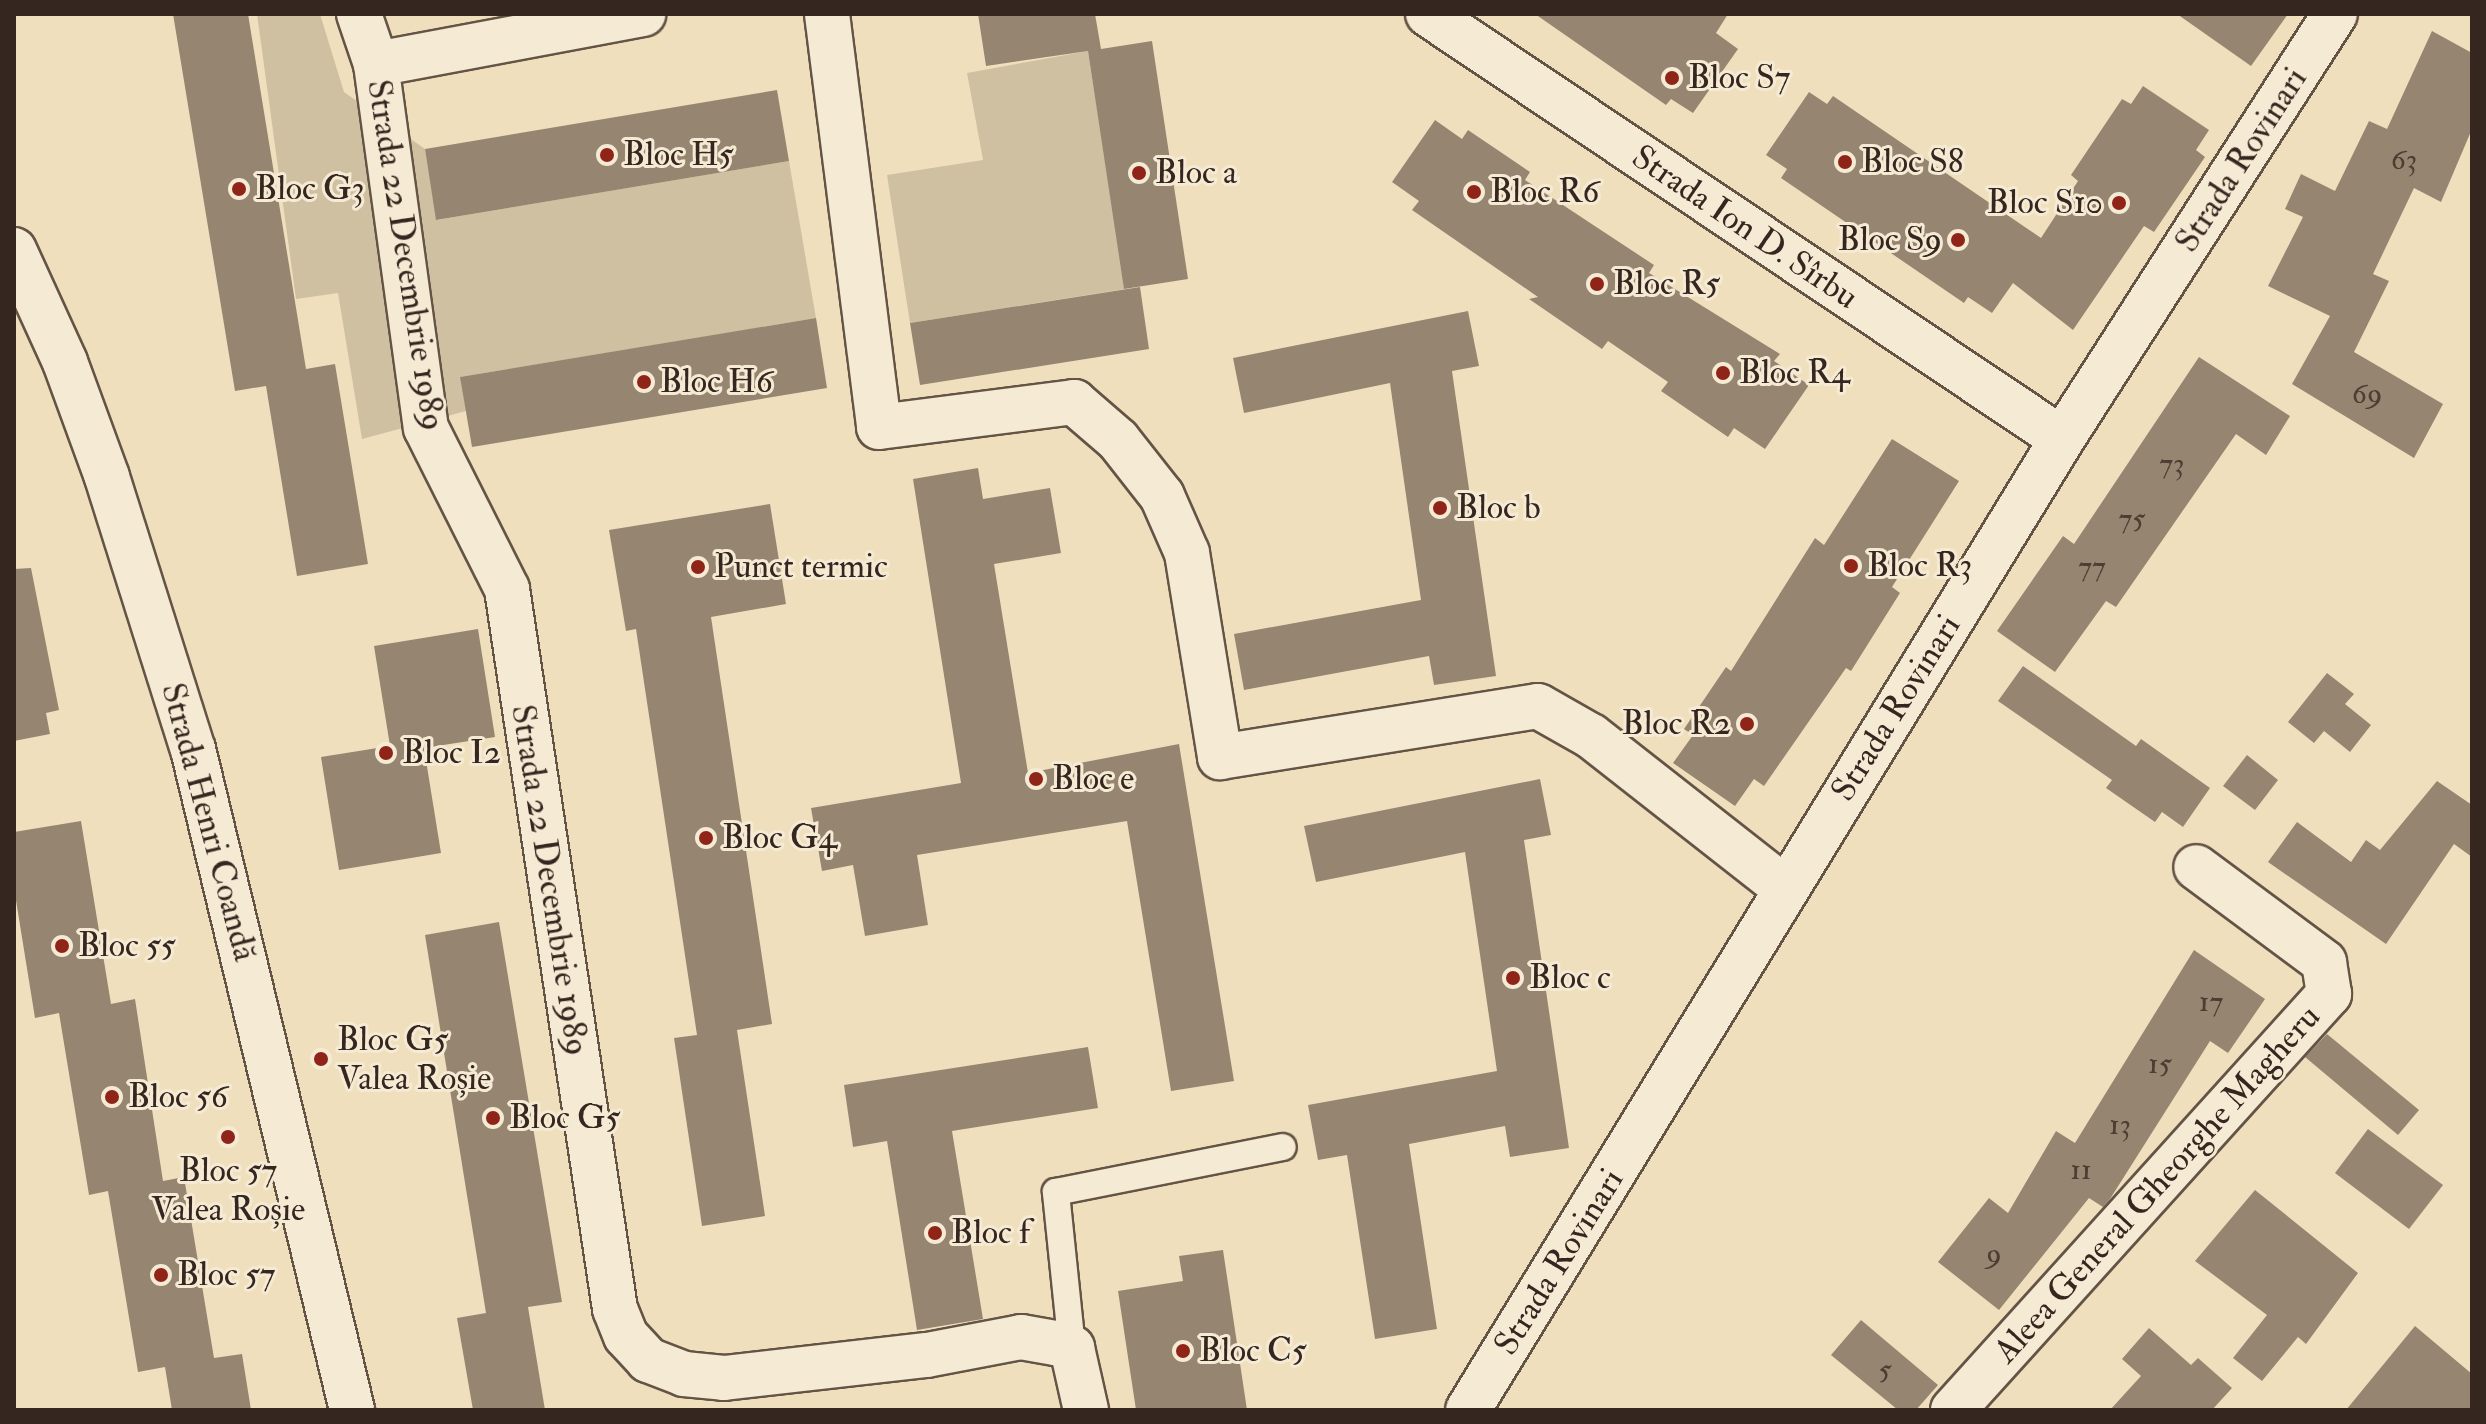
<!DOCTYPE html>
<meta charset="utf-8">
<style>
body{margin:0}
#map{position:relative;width:2486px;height:1424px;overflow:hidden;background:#f0dfbd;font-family:"IM FELL Double Pica",serif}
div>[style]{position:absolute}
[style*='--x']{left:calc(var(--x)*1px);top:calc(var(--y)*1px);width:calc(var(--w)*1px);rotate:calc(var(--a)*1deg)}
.green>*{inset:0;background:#d0c0a2}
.building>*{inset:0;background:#968671}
.roads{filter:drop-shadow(2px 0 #645446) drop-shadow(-2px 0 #645446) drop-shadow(0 2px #645446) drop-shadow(0 -2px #645446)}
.lane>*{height:26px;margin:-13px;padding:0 13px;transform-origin:13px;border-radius:13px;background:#f5ead4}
.street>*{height:44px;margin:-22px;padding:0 22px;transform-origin:22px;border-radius:22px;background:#f5ead4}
.secondary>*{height:44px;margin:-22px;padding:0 22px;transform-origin:22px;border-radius:22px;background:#f5ead4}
.dots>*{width:22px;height:22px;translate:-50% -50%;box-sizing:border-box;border:4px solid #f5ead4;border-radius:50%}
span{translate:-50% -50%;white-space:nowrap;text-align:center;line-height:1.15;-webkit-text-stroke:6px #f5ead4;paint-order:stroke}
.number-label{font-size:30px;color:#4d3e34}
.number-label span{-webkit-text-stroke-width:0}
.poi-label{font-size:34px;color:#35261f}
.left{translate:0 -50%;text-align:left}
.right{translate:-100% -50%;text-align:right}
.street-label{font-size:34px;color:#35261f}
.frame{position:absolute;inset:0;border:16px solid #35261f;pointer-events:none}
</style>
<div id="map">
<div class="green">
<div style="clip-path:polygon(257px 14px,320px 14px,344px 92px,425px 149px,437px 220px,789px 161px,816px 318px,461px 377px,466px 411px,362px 439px,338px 293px,296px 299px)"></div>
<div style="clip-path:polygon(1088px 51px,1125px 289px,910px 323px,887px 175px,983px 160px,967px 73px)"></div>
</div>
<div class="building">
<div style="clip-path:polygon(173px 14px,248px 14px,306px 369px,335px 364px,368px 564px,297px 576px,266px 386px,235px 391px)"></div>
<div style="clip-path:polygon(978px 14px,1095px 14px,1101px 49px,1152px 41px,1188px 279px,1124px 289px,1088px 51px,986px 66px)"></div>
<div style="clip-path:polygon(1535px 14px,1728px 14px,1716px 33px,1738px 49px,1693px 113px,1671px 99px,1666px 105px)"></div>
<div style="clip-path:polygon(2177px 14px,2288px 14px,2251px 66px)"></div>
<div style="clip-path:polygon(2432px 31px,2472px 53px,2472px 129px,2441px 202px,2414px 188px,2373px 274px,2389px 281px,2354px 352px,2443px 404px,2414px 458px,2292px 384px,2330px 316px,2268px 286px,2303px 217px,2285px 209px,2301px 174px,2335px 191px,2369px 121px,2387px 129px)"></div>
<div style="clip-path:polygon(2143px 86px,2209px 130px,2196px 150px,2205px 157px,2154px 232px,2144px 226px,2073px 330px,2013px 283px,1992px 313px,1968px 297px,1964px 303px,1781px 178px,1787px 169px,1766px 155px,1809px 92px,1827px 104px,1833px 96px,2041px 238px,2078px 181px,2071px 175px,2122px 99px,2131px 104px)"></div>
<div style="clip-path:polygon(777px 90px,789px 161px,436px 220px,425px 149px)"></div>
<div style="clip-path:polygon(1435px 120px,1462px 139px,1468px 130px,1530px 172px,1525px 180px,1654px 265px,1649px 273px,1780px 354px,1774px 361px,1809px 385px,1765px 449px,1734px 428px,1728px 437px,1661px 391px,1668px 382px,1608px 341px,1602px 349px,1529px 299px,1538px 297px,1412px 210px,1419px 201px,1392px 182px)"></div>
<div style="clip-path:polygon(1140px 287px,1149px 349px,920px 385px,910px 323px)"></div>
<div style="clip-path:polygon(1468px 311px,1479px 366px,1452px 371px,1496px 676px,1434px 685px,1429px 656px,1244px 690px,1234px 634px,1421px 600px,1390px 383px,1244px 413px,1233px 358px)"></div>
<div style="clip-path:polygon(816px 318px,827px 388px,472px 447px,460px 377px)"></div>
<div style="clip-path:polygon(2199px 357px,2290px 416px,2266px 455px,2236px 434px,2116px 607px,2106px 601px,2055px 672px,1997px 631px,2063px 536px,2074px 544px)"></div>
<div style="clip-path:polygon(1892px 439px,1959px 481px,1892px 587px,1900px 593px,1851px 671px,1846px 668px,1764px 786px,1754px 779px,1735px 806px,1673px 763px,1693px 735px,1684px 729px,1726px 667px,1731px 671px,1815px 538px,1824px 545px)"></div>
<div style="clip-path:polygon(978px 468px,983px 499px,1050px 488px,1061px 553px,994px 564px,1028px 773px,1179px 744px,1234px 1081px,1171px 1091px,1127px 821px,917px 855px,928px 925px,865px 936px,853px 865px,822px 871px,811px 808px,961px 783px,913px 479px)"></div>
<div style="clip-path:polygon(770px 504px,786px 604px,711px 617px,772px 1024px,737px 1030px,765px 1216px,702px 1226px,674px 1038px,697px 1035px,636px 629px,626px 631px,609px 530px)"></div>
<div style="clip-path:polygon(31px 568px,59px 710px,46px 713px,50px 734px,14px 741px,14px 569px)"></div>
<div style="clip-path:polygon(478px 629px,495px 737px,424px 748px,441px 853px,339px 870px,321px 757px,390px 746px,374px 646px)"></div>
<div style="clip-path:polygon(2023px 666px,2136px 746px,2141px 739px,2210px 788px,2183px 827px,2162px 812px,2155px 822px,2106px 788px,2112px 780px,1998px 701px)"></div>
<div style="clip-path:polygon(2327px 673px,2354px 694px,2345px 704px,2371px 725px,2350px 752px,2324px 731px,2314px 743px,2288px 722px)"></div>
<div style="clip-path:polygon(2247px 755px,2278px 780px,2255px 810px,2223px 786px)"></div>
<div style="clip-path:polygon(1540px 779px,1551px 835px,1524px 840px,1569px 1148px,1510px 1157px,1505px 1126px,1409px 1144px,1437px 1329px,1375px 1339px,1347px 1155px,1318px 1160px,1308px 1105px,1497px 1071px,1465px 852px,1316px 882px,1304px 826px)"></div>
<div style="clip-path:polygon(2437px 781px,2472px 805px,2472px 857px,2454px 844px,2386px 944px,2268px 862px,2297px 822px,2351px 862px,2366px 840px,2380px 850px)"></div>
<div style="clip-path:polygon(81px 821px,111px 1004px,135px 999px,163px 1181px,184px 1177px,214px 1358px,242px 1354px,251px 1410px,172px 1410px,165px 1367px,138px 1372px,108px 1191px,89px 1195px,59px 1013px,35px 1018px,14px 888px,14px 832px)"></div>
<div style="clip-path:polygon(499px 922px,562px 1302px,528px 1307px,545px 1410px,473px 1410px,457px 1318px,486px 1313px,425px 935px)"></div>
<div style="clip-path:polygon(2194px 950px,2265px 999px,2228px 1053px,2210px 1041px,2110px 1199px,2103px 1207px,2089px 1198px,1999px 1310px,1938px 1262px,1989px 1198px,2008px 1213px,2056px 1131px,2075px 1143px)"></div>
<div style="clip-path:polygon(2327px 1034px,2419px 1110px,2398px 1135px,2305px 1057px)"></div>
<div style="clip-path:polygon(1088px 1047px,1098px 1108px,952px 1131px,983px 1319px,917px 1330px,887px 1141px,853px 1147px,844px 1085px)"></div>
<div style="clip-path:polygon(2368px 1129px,2443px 1185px,2409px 1229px,2335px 1173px)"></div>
<div style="clip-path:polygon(2255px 1190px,2358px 1273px,2306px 1344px,2298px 1337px,2262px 1381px,2233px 1358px,2267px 1315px,2195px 1261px)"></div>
<div style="clip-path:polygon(1223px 1250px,1247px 1410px,1136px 1410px,1118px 1291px,1183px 1281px,1179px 1256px)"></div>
<div style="clip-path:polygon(1861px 1320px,1938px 1385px,1916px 1410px,1898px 1410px,1831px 1355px)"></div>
<div style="clip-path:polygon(2415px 1326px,2472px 1374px,2472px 1410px,2346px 1410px)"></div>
<div style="clip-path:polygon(2149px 1328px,2191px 1365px,2198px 1358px,2232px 1388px,2212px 1410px,2110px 1410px,2141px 1376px,2122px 1359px)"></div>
</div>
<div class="roads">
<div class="lane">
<div style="--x:1072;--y:1348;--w:157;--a:-95.9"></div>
<div style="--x:1056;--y:1192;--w:231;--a:-11.2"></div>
</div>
<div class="street">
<div style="--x:359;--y:14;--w:53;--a:71.2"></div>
<div style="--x:376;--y:64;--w:367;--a:82.2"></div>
<div style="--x:426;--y:428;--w:180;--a:63.3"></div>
<div style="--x:507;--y:589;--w:728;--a:81.47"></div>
<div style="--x:615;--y:1309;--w:29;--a:68"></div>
<div style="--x:626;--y:1336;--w:33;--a:47"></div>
<div style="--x:648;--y:1360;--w:39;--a:21"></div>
<div style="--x:684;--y:1374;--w:40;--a:5.7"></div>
<div style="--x:724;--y:1378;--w:204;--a:-6.5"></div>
<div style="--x:927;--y:1355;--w:96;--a:-10.8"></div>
<div style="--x:1021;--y:1337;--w:36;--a:10"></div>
<div style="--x:1056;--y:1343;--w:17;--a:17"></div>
<div style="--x:1072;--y:1348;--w:64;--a:77.3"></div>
<div style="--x:827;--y:14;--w:416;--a:82.8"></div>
<div style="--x:879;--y:427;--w:197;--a:-7.3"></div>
<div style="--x:1074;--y:402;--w:58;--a:40.8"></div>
<div style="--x:1118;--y:440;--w:71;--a:51.8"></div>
<div style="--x:1162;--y:496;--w:62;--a:66.3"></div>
<div style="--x:1187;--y:553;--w:207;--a:80.8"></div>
<div style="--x:1220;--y:757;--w:322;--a:-9.1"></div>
<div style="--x:1538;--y:706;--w:61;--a:29.5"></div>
<div style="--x:1591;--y:736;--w:246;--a:38.1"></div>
<div style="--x:1428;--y:14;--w:763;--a:33.84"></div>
<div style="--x:376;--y:64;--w:272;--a:-10.6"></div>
<div style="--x:1953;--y:1410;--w:561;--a:-47.89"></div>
<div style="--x:2329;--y:994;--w:32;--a:-99"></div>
<div style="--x:2324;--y:962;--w:159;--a:-143.4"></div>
</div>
<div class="secondary">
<div style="--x:14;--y:250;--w:123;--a:65.5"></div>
<div style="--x:65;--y:362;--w:122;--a:69.9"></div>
<div style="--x:107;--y:477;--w:285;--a:72.5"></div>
<div style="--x:193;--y:749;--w:680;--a:76.47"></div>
<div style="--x:1468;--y:1410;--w:1138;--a:-58.54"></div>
<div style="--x:2062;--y:439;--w:505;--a:-57.29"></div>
</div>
</div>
<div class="dots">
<div style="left:1672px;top:78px;background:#8f2418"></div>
<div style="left:607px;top:155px;background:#8f2418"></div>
<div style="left:1845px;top:162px;background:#8f2418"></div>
<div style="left:1139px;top:173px;background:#8f2418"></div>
<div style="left:239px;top:189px;background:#8f2418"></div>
<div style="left:1474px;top:192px;background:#8f2418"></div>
<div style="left:2119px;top:203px;background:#8f2418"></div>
<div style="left:1958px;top:240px;background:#8f2418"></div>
<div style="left:1597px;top:284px;background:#8f2418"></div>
<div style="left:1723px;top:373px;background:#8f2418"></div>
<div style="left:644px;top:382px;background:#8f2418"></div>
<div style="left:1440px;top:508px;background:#8f2418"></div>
<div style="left:1851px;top:566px;background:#8f2418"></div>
<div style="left:698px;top:567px;background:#8f2418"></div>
<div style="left:1747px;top:724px;background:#8f2418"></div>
<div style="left:386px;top:753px;background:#8f2418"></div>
<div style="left:1036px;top:779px;background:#8f2418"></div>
<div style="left:706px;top:838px;background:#8f2418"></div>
<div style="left:62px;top:946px;background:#8f2418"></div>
<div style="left:1513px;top:978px;background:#8f2418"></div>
<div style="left:321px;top:1059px;background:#8f2418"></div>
<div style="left:112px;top:1097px;background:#8f2418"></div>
<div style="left:493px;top:1118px;background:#8f2418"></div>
<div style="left:228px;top:1137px;background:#8f2418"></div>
<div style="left:935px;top:1233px;background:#8f2418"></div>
<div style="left:161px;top:1275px;background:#8f2418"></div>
<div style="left:1183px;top:1351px;background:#8f2418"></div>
</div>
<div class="number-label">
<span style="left:2404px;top:160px">63</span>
<span style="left:2367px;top:394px">69</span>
<span style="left:2172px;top:464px">73</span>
<span style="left:2132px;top:519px">75</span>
<span style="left:2092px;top:567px">77</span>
<span style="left:2211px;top:1002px">17</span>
<span style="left:2160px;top:1064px">15</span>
<span style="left:2120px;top:1125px">13</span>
<span style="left:2081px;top:1170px">11</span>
<span style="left:1994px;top:1254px">9</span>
<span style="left:1885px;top:1370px">5</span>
</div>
<div class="poi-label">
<span class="left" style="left:1688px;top:78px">Bloc S7</span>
<span class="left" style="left:623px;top:155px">Bloc H5</span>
<span class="left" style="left:1861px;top:162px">Bloc S8</span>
<span class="left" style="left:1155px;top:173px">Bloc a</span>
<span class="left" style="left:255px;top:189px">Bloc G3</span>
<span class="left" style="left:1490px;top:192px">Bloc R6</span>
<span class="right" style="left:2103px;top:203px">Bloc S10</span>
<span class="right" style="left:1942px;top:240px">Bloc S9</span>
<span class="left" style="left:1613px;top:284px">Bloc R5</span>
<span class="left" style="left:1739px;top:373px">Bloc R4</span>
<span class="left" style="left:660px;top:382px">Bloc H6</span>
<span class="left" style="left:1456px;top:508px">Bloc b</span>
<span class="left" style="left:1867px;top:566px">Bloc R3</span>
<span class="left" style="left:714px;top:567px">Punct termic</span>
<span class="right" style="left:1731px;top:724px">Bloc R2</span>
<span class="left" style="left:402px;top:753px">Bloc I2</span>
<span class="left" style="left:1052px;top:779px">Bloc e</span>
<span class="left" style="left:722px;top:838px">Bloc G4</span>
<span class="left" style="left:78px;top:946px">Bloc 55</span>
<span class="left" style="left:1529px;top:978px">Bloc c</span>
<span class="left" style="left:337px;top:1059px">Bloc G5<br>Valea Roșie</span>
<span class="left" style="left:128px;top:1097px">Bloc 56</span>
<span class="left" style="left:509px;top:1118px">Bloc G5</span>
<span style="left:228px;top:1190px">Bloc 57<br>Valea Roșie</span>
<span class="left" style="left:951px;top:1233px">Bloc f</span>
<span class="left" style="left:177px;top:1275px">Bloc 57</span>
<span class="left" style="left:1199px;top:1351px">Bloc C5</span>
</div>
<div class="street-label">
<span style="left:2241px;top:160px;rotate:-57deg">Strada Rovinari</span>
<span style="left:1745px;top:227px;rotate:34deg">Strada Ion D. Sîrbu</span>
<span style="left:406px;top:255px;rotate:81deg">Strada 22 Decembrie 1989</span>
<span style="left:1896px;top:708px;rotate:-58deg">Strada Rovinari</span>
<span style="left:209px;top:822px;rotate:75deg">Strada Henri Coandă</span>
<span style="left:550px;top:880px;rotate:81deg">Strada 22 Decembrie 1989</span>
<span style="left:2157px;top:1184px;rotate:-48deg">Aleea General Gheorghe Magheru</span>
<span style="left:1559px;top:1262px;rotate:-58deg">Strada Rovinari</span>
</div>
<div class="frame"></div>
</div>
